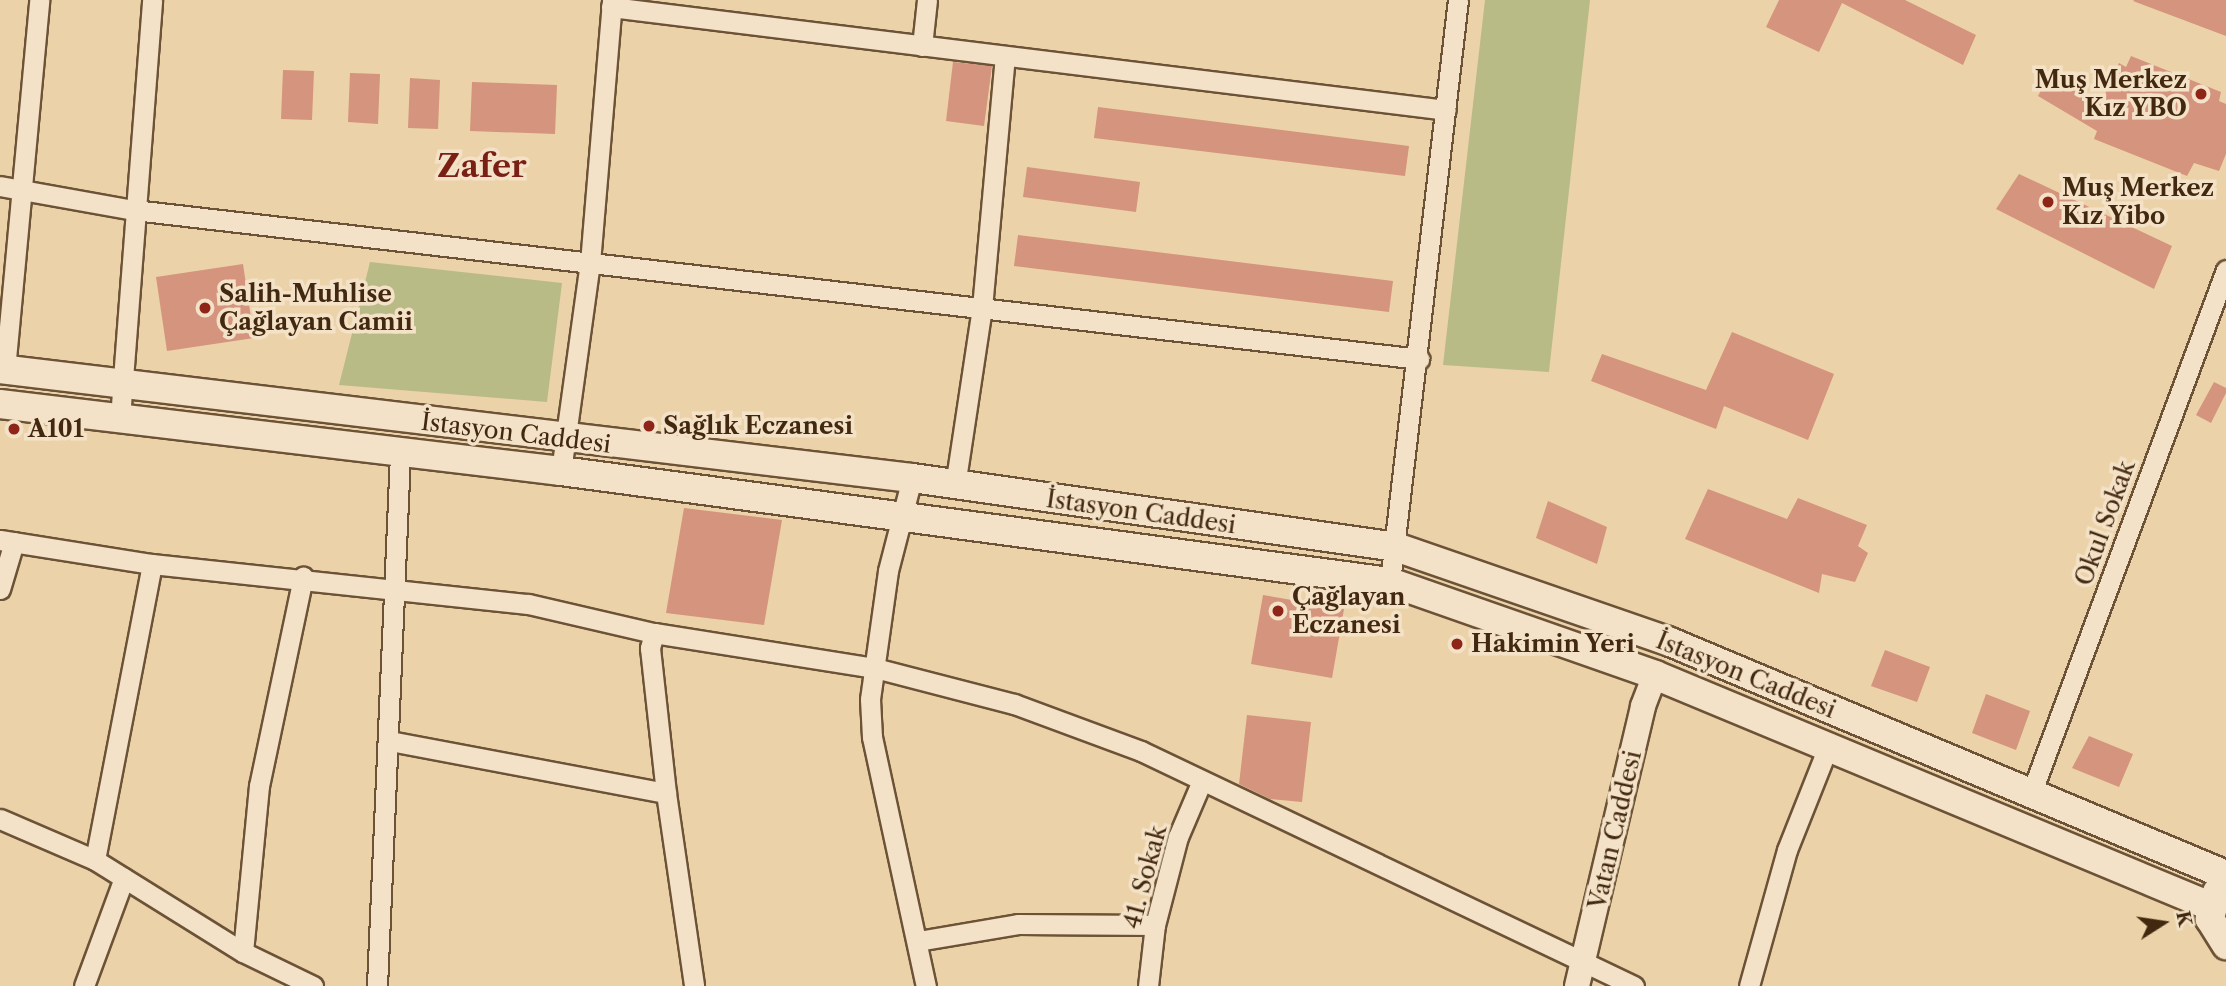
<!DOCTYPE html>
<meta charset="utf-8">
<style>
body{margin:0}
#map{position:relative;width:2226px;height:986px;overflow:hidden;background:#ecd2a9;font-family:"Libre Caslon Text",serif}
div>[style]{position:absolute}
[style*='--x']{left:calc(var(--x)*1px);top:calc(var(--y)*1px);width:calc(var(--w)*1px);rotate:calc(var(--a)*1deg)}
.green>*{inset:0;background:#b9bb87}
.building>*{inset:0;background:#d4947d}
.roads{filter:drop-shadow(2px 0 #6c5236) drop-shadow(-2px 0 #6c5236) drop-shadow(0 2px #6c5236) drop-shadow(0 -2px #6c5236)}
.minor>*{height:19px;margin:-9.5px;padding:0 9.5px;transform-origin:9.5px;border-radius:9.5px;background:#f3e2c7}
.tertiary>*{height:24px;margin:-12px;padding:0 12px;transform-origin:12px;border-radius:12px;background:#f3e2c7}
.secondary>*{height:28px;margin:-14px;padding:0 14px;transform-origin:14px;border-radius:14px;background:#f3e2c7}
.dots>*{width:19px;height:19px;translate:-50% -50%;box-sizing:border-box;border:4px solid #f3e2c7;border-radius:50%}
span{translate:-50% -50%;white-space:nowrap;text-align:center;line-height:1.15;-webkit-text-stroke:7px #f3e2c7;paint-order:stroke}
.poi-label{font-size:24px;color:#42280f;font-weight:700}
.right{translate:-100% -50%;text-align:right}
.left{translate:0 -50%;text-align:left}
.street-label{font-size:24px;color:#42280f}
.district-label{font-size:32px;color:#7a1f14;font-weight:700}
.north{position:absolute;left:2128px;top:888px;width:70px;height:70px;-webkit-text-stroke:5px #f3e2c7;paint-order:stroke;rotate:78deg;font-size:19px;font-weight:700;line-height:28px;text-align:center;color:#42280f}
.north::after{content:'';display:block;margin:auto;width:24px;height:32px;background:#42280f;clip-path:polygon(50% 0,100% 100%,50% 72%,0 100%)}
</style>
<div id="map">
<div class="green">
<div style="clip-path:polygon(1485px 0,1590px 0,1549px 372px,1443px 365px)"></div>
<div style="clip-path:polygon(370px 262px,562px 283px,547px 402px,339px 385px)"></div>
</div>
<div class="building">
<div style="clip-path:polygon(1779px 0,1905px 0,1976px 35px,1963px 65px,1842px 3px,1819px 52px,1766px 27px)"></div>
<div style="clip-path:polygon(2134px 0,2226px 0,2226px 36px,2133px 1px)"></div>
<div style="clip-path:polygon(2131px 56px,2221px 92px,2219px 101px,2226px 104px,2226px 154px,2219px 171px,2194px 163px,2187px 176px,2094px 139px,2097px 131px,2038px 96px,2049px 75px,2101px 103px,2119px 63px,2126px 67px)"></div>
<div style="clip-path:polygon(953px 62px,992px 66px,984px 126px,946px 121px)"></div>
<div style="clip-path:polygon(283px 70px,314px 71px,312px 120px,281px 119px)"></div>
<div style="clip-path:polygon(350px 73px,380px 74px,378px 124px,348px 122px)"></div>
<div style="clip-path:polygon(410px 78px,440px 80px,438px 129px,408px 128px)"></div>
<div style="clip-path:polygon(472px 82px,557px 85px,555px 134px,470px 131px)"></div>
<div style="clip-path:polygon(1098px 107px,1409px 146px,1405px 176px,1094px 138px)"></div>
<div style="clip-path:polygon(1027px 167px,1140px 182px,1136px 212px,1023px 197px)"></div>
<div style="clip-path:polygon(2019px 174px,2172px 246px,2154px 289px,1996px 209px)"></div>
<div style="clip-path:polygon(1018px 235px,1393px 281px,1389px 312px,1014px 266px)"></div>
<div style="clip-path:polygon(243px 264px,254px 338px,167px 351px,156px 277px)"></div>
<div style="clip-path:polygon(1732px 332px,1834px 374px,1808px 440px,1724px 406px,1716px 429px,1591px 381px,1602px 354px,1706px 390px)"></div>
<div style="clip-path:polygon(2214px 382px,2226px 388px,2226px 393px,2211px 423px,2196px 415px)"></div>
<div style="clip-path:polygon(1708px 489px,1787px 519px,1798px 498px,1867px 525px,1858px 546px,1868px 553px,1855px 582px,1822px 574px,1819px 593px,1685px 539px)"></div>
<div style="clip-path:polygon(1548px 501px,1607px 527px,1597px 564px,1536px 538px)"></div>
<div style="clip-path:polygon(684px 508px,782px 520px,764px 625px,666px 613px)"></div>
<div style="clip-path:polygon(1263px 595px,1344px 609px,1332px 678px,1251px 664px)"></div>
<div style="clip-path:polygon(1885px 650px,1930px 667px,1917px 702px,1871px 686px)"></div>
<div style="clip-path:polygon(1986px 694px,2030px 711px,2016px 750px,1972px 733px)"></div>
<div style="clip-path:polygon(1247px 715px,1311px 722px,1302px 802px,1270px 799px,1239px 784px)"></div>
<div style="clip-path:polygon(2089px 736px,2133px 754px,2119px 787px,2072px 768px)"></div>
</div>
<div class="roads">
<div class="minor">
<div style="--x:611;--y:7;--w:841;--a:7.03"></div>
<div style="--x:922;--y:46;--w:46;--a:-83.8"></div>
<div style="--x:0;--y:186;--w:136;--a:10.2"></div>
<div style="--x:134;--y:210;--w:1294;--a:6.61"></div>
<div style="--x:5;--y:370;--w:372;--a:-84.7"></div>
<div style="--x:120;--y:418;--w:419;--a:-85.6"></div>
<div style="--x:561;--y:471;--w:210;--a:-82.1"></div>
<div style="--x:590;--y:263;--w:264;--a:-85.2"></div>
<div style="--x:912;--y:478;--w:96;--a:104.5"></div>
<div style="--x:888;--y:571;--w:129;--a:98"></div>
<div style="--x:870;--y:699;--w:38;--a:87"></div>
<div style="--x:872;--y:737;--w:255;--a:77.8"></div>
<div style="--x:955;--y:486;--w:180;--a:-81.4"></div>
<div style="--x:982;--y:308;--w:253;--a:-84.8"></div>
<div style="--x:0;--y:540;--w:154;--a:9"></div>
<div style="--x:152;--y:564;--w:378;--a:6.1"></div>
<div style="--x:528;--y:604;--w:129;--a:13"></div>
<div style="--x:654;--y:633;--w:224;--a:9"></div>
<div style="--x:875;--y:668;--w:144;--a:14.5"></div>
<div style="--x:1014;--y:704;--w:135;--a:20.3"></div>
<div style="--x:1141;--y:751;--w:546;--a:25.49"></div>
<div style="--x:1390;--y:582;--w:586;--a:-83.34"></div>
<div style="--x:0;--y:589;--w:49;--a:-73.4"></div>
<div style="--x:654;--y:633;--w:16;--a:105"></div>
<div style="--x:650;--y:648;--w:146;--a:83.7"></div>
<div style="--x:666;--y:793;--w:195;--a:81.7"></div>
<div style="--x:390;--y:741;--w:281;--a:10.7"></div>
<div style="--x:2031;--y:794;--w:559;--a:-69.59"></div>
<div style="--x:0;--y:819;--w:103;--a:23.3"></div>
<div style="--x:95;--y:860;--w:174;--a:31.9"></div>
<div style="--x:243;--y:952;--w:78;--a:25.9"></div>
<div style="--x:95;--y:860;--w:301;--a:-79.1"></div>
<div style="--x:918;--y:941;--w:101;--a:-9.6"></div>
<div style="--x:1018;--y:924;--w:137;--a:0.4"></div>
<div style="--x:243;--y:952;--w:167;--a:-84.5"></div>
<div style="--x:259;--y:786;--w:214;--a:-78.1"></div>
<div style="--x:84;--y:986;--w:115;--a:-69.7"></div>
<div style="--x:377;--y:986;--w:531;--a:-87.52"></div>
<div style="--x:1148;--y:986;--w:61;--a:-83.5"></div>
<div style="--x:1155;--y:925;--w:91;--a:-75.4"></div>
<div style="--x:1178;--y:837;--w:59;--a:-66.9"></div>
<div style="--x:1749;--y:986;--w:141;--a:-74.4"></div>
<div style="--x:1787;--y:850;--w:111;--a:-68.3"></div>
</div>
<div class="tertiary">
<div style="--x:1577;--y:986;--w:288;--a:-76.7"></div>
<div style="--x:1643;--y:706;--w:33;--a:-69"></div>
</div>
<div class="secondary">
<div style="--x:0;--y:369;--w:918;--a:6.82"></div>
<div style="--x:912;--y:478;--w:489;--a:8.1"></div>
<div style="--x:1396;--y:547;--w:288;--a:19.1"></div>
<div style="--x:1668;--y:641;--w:605;--a:22.75"></div>
<div style="--x:0;--y:404;--w:565;--a:6.81"></div>
<div style="--x:561;--y:471;--w:836;--a:7.63"></div>
<div style="--x:1390;--y:582;--w:281;--a:19.3"></div>
<div style="--x:1655;--y:675;--w:601;--a:22.6"></div>
<div style="--x:2217;--y:892;--w:28;--a:105"></div>
<div style="--x:2210;--y:919;--w:31;--a:58"></div>
</div>
</div>
<div class="dots">
<div style="left:2201px;top:94px;background:#8f2418"></div>
<div style="left:2048px;top:202px;background:#8f2418"></div>
<div style="left:205px;top:308px;background:#8f2418"></div>
<div style="left:649px;top:426px;background:#8f2418"></div>
<div style="left:14px;top:429px;background:#8f2418"></div>
<div style="left:1278px;top:611px;background:#8f2418"></div>
<div style="left:1457px;top:644px;background:#8f2418"></div>
</div>
<div class="poi-label">
<span class="right" style="left:2187px;top:94px">Muş Merkez<br>Kız YBO</span>
<span class="left" style="left:2062px;top:202px">Muş Merkez<br>Kız Yibo</span>
<span class="left" style="left:219px;top:308px">Salih-Muhlise<br>Çağlayan Camii</span>
<span class="left" style="left:663px;top:426px">Sağlık Eczanesi</span>
<span class="left" style="left:28px;top:429px">A101</span>
<span class="left" style="left:1292px;top:611px">Çağlayan<br>Eczanesi</span>
<span class="left" style="left:1471px;top:644px">Hakimin Yeri</span>
</div>
<div class="street-label">
<span style="left:516px;top:433px;rotate:7deg">İstasyon Caddesi</span>
<span style="left:1141px;top:512px;rotate:8deg">İstasyon Caddesi</span>
<span style="left:2105px;top:523px;rotate:-70deg">Okul Sokak</span>
<span style="left:1746px;top:675px;rotate:22deg">İstasyon Caddesi</span>
<span style="left:1615px;top:830px;rotate:-77deg">Vatan Caddesi</span>
<span style="left:1145px;top:877px;rotate:-75deg">41. Sokak</span>
</div>
<div class="district-label">
<span style="left:482px;top:166px">Zafer</span>
</div>
<div class="north">K</div>
</div>
